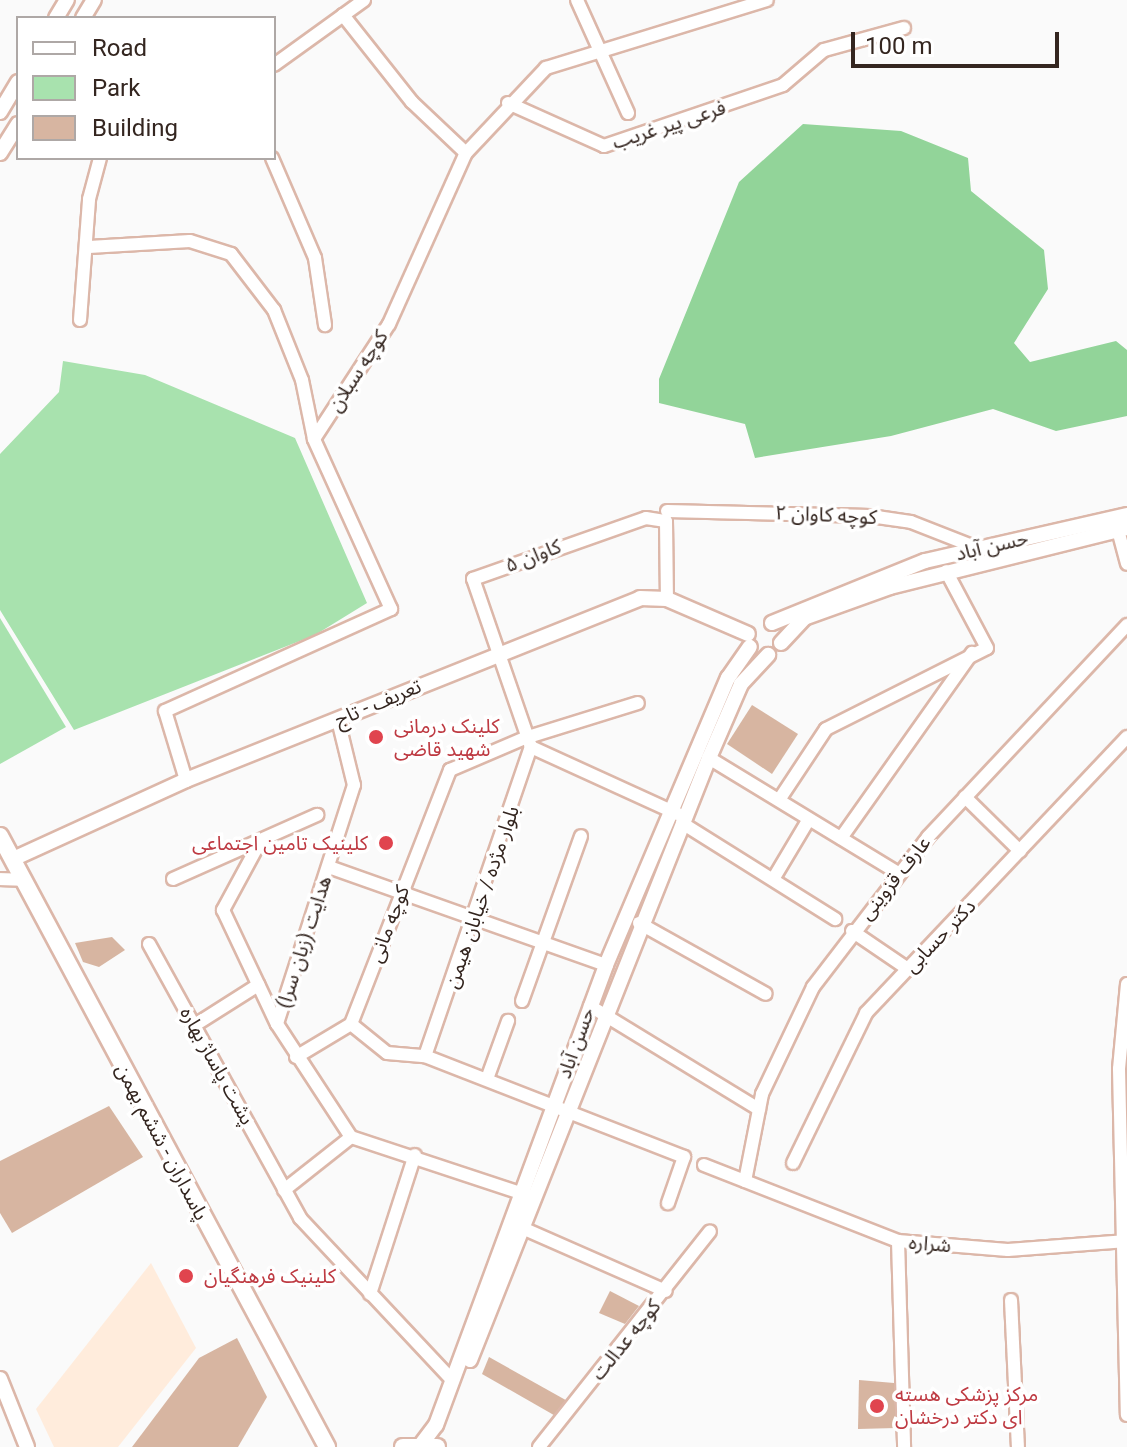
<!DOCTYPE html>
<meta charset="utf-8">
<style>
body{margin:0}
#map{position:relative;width:1127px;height:1447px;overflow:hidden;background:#fafafa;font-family:Roboto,"Noto Sans Arabic",sans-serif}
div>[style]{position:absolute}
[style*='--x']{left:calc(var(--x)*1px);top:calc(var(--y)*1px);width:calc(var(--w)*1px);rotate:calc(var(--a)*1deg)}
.education>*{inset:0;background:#ffecdc}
.green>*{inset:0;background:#a8e2ae}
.forest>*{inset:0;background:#92d499}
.building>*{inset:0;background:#d7b5a1}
.roads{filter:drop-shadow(2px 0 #dcb7a9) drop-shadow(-2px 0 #dcb7a9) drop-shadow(0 2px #dcb7a9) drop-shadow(0 -2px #dcb7a9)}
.minor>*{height:12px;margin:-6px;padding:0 6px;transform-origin:6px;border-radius:6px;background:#fff}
.tertiary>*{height:14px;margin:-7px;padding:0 7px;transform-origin:7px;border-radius:7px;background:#fff}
.secondary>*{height:16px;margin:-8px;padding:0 8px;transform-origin:8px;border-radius:8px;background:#fff}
.dots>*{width:22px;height:22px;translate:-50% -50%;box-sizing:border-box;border:4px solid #fff;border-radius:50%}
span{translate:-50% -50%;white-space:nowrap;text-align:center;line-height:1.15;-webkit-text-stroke:7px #fff;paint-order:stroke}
.street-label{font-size:20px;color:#342620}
.health-label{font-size:20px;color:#be3a42}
.left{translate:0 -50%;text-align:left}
.right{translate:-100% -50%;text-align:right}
.legend{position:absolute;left:16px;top:16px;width:260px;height:144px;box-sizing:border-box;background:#fff;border:2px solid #aea8a6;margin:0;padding:10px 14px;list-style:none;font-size:24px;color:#342620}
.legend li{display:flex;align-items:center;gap:16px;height:40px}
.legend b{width:40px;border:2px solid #aea8a6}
.scale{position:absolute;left:851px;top:32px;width:208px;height:36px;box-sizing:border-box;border:4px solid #342620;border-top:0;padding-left:10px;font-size:24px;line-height:28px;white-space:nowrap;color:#342620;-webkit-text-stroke:6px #fff;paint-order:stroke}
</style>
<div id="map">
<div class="education">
<div style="clip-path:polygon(151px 1263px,196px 1348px,118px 1447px,54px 1447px,36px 1409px)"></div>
</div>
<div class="green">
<div style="clip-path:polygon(63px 361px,145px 375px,295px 438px,367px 603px,315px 635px,74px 730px,0 610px,0 454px,59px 392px)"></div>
<div style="clip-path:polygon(0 618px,66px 727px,0 764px)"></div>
</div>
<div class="forest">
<div style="clip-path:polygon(803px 124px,901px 131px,968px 158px,971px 191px,1044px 250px,1048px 289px,1014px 343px,1030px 362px,1116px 341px,1127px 350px,1127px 416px,1056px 431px,993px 409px,891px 436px,755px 458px,745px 424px,659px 403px,659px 379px,739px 182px)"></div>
</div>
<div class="building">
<div style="clip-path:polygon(752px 705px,798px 734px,772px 774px,727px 744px)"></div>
<div style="clip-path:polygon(112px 937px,125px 950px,99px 967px,83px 962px,75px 943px)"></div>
<div style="clip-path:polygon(109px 1106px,143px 1157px,12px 1233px,0 1213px,0 1161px)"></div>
<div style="clip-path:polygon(610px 1291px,639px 1306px,625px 1324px,599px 1313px)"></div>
<div style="clip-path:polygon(237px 1338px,267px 1397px,238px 1447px,132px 1447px,199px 1358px)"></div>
<div style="clip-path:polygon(489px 1357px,571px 1403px,559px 1418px,482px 1374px)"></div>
<div style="clip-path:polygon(859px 1380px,894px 1383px,896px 1428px,858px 1429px)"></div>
</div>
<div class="roads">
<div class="minor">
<div style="--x:577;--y:0;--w:124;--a:65.7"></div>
<div style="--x:343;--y:15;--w:111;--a:51.6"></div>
<div style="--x:412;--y:102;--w:74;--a:43.4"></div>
<div style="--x:274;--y:65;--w:111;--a:-35.8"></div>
<div style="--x:508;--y:103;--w:105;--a:24.1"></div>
<div style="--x:604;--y:146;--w:189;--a:-18.8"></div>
<div style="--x:783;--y:85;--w:54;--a:-40.5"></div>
<div style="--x:824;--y:50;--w:83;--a:-15.4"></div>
<div style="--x:272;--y:158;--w:109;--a:66.7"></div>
<div style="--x:315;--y:258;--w:68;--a:81.5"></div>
<div style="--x:89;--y:247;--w:101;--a:-3.4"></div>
<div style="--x:190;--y:241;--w:43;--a:17.6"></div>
<div style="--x:231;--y:254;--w:71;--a:52.5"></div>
<div style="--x:274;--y:310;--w:75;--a:68.2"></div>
<div style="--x:302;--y:380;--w:60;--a:78.5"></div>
<div style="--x:80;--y:320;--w:121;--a:-85.7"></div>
<div style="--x:89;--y:199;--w:42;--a:-75"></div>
<div style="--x:667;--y:511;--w:203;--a:1.4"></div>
<div style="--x:870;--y:516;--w:41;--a:8.3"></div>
<div style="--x:911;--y:522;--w:74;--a:21.4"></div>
<div style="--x:1118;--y:530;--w:35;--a:75"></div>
<div style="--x:338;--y:720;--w:67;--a:76.2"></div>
<div style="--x:354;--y:785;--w:251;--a:107.9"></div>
<div style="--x:277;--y:1024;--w:135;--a:56.8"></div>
<div style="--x:351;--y:1137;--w:188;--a:18.3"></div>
<div style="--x:531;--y:747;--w:162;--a:24.5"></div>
<div style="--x:709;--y:758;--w:221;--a:31.3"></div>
<div style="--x:186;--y:780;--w:72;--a:-106.9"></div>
<div style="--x:165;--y:711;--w:248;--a:-24.3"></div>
<div style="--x:391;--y:609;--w:187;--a:-114.4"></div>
<div style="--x:314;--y:439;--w:137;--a:-56.9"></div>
<div style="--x:389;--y:324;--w:188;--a:-65.8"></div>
<div style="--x:466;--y:153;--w:117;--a:-46.7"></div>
<div style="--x:546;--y:68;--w:231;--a:-17.1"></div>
<div style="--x:965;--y:797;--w:77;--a:44.5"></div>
<div style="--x:779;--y:800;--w:85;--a:-56.5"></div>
<div style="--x:826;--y:729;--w:180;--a:-26.7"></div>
<div style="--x:987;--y:648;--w:87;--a:-118"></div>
<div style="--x:682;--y:823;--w:181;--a:32.1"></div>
<div style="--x:841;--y:838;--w:227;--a:-54.7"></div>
<div style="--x:261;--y:840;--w:80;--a:118.5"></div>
<div style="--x:223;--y:910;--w:126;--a:64.7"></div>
<div style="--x:329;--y:867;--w:294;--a:19.5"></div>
<div style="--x:775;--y:876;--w:66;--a:-59.2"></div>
<div style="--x:0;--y:879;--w:24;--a:2"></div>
<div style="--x:173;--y:879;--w:158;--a:-24"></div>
<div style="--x:639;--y:923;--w:145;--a:29.2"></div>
<div style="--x:852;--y:931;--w:68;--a:34.2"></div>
<div style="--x:149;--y:944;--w:313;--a:61.1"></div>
<div style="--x:300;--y:1218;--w:222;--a:46.8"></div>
<div style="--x:1127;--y:984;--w:85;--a:95.4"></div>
<div style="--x:1119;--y:1069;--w:346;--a:88.7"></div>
<div style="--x:522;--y:1001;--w:175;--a:-70.3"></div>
<div style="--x:590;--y:1006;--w:198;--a:31.4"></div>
<div style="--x:351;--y:1024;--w:46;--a:38.9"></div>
<div style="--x:387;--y:1053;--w:38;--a:5"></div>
<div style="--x:425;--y:1056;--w:278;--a:21.3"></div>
<div style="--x:684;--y:1157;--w:49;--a:109.2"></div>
<div style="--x:195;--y:1025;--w:75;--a:-32.4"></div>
<div style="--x:425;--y:1056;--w:327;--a:-71.1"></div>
<div style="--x:531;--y:747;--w:178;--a:-109"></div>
<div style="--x:473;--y:579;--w:183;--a:-19.4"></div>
<div style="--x:646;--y:518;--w:20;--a:9"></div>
<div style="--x:666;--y:521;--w:78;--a:89.3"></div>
<div style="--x:296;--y:1057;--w:64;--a:-31"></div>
<div style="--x:351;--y:1024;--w:273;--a:-68.7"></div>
<div style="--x:450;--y:770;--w:82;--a:-23.1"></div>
<div style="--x:525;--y:738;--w:118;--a:-17.2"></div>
<div style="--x:487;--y:1079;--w:62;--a:-70.1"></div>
<div style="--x:793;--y:1163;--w:167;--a:-64"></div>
<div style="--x:866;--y:1013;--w:380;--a:-46.6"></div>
<div style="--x:704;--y:1165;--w:208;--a:21.4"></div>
<div style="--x:898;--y:1241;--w:110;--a:4.7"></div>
<div style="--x:1008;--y:1250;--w:119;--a:-4.3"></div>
<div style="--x:745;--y:1181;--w:89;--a:-78.9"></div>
<div style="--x:762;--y:1094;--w:119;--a:-64.5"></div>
<div style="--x:813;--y:987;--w:189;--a:-52.5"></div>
<div style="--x:928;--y:837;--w:291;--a:-46.8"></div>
<div style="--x:284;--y:1190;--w:85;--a:-38.3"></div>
<div style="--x:520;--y:1227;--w:159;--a:23.7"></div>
<div style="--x:898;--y:1241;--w:206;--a:88.3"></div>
<div style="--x:370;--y:1294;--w:146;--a:-72.1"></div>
<div style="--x:1011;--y:1300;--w:147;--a:87.3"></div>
<div style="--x:539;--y:1447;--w:275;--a:-51.6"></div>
</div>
<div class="tertiary">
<div style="--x:56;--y:18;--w:21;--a:-59"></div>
<div style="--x:83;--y:18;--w:21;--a:-59"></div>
<div style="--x:0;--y:112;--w:35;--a:-59"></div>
<div style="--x:0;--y:153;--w:34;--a:-58"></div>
<div style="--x:772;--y:623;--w:165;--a:-22.1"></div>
<div style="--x:925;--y:561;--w:207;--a:-12.8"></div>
<div style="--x:781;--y:643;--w:34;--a:-47"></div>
<div style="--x:804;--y:618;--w:91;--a:-19.8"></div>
<div style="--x:890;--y:587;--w:244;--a:-14"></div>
<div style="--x:13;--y:859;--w:190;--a:-24.5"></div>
<div style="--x:186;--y:780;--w:489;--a:-21.8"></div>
<div style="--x:640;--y:598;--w:27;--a:2"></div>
<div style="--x:667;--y:599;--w:88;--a:23.4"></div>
<div style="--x:470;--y:1360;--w:648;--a:-68.35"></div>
<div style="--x:709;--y:758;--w:81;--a:-66.6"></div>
<div style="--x:741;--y:684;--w:40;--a:-47"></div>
<div style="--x:0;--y:1379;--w:73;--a:68.3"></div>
<div style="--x:420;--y:1446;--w:26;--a:-53"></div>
<div style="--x:436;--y:1425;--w:490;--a:-69.7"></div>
<div style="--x:606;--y:965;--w:312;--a:-67"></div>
<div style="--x:728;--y:678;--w:38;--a:-55"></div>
</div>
<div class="secondary">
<div style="--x:0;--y:836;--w:693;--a:61.84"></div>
<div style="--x:403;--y:1447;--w:34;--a:0"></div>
</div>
</div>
<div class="dots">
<div style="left:376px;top:737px;background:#e0444e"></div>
<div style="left:386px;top:843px;background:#e0444e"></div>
<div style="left:186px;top:1276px;background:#e0444e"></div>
<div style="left:877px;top:1406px;background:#e0444e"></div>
</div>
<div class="street-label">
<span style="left:669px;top:125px;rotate:-18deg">فرعی پیر غریب</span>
<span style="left:358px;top:371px;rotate:-57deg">کوچه سبلان</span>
<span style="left:826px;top:515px;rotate:3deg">کوچه کاوان ۲</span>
<span style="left:992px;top:546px;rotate:-13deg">حسن آباد</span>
<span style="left:533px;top:556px;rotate:-21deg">کاوان ۵</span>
<span style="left:378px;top:703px;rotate:-23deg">تعریف - تاج</span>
<span style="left:895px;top:878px;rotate:-51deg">عارف قزوینی</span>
<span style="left:482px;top:897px;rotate:-71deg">بلوار مژده / خیابان هیمن</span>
<span style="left:389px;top:924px;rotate:-69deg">کوچه مانی</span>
<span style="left:940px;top:936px;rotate:-46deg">دکتر حسابی</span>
<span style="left:304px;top:942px;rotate:-72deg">هدایت (زبان سرا)</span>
<span style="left:576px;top:1043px;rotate:-70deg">حسن آباد</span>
<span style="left:217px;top:1066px;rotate:61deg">پشت پاساژ بهاره</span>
<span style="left:162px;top:1142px;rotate:62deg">پاسداران - ششم بهمن</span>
<span style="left:930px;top:1244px;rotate:5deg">شراره</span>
<span style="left:626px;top:1340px;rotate:-51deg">کوچه عدالت</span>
</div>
<div class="health-label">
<span class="left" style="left:394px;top:738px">کلینک درمانی<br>شهید قاضی</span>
<span class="right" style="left:368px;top:843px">کلینیک تامین اجتماعی</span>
<span class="left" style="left:204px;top:1276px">کلینیک فرهنگیان</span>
<span class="left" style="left:895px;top:1406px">مرکز پزشکی هسته<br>ای دکتر درخشان</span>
</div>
<ul class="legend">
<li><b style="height:10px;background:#fff"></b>Road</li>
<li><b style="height:22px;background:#a8e2ae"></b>Park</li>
<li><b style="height:22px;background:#d7b5a1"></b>Building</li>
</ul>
<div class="scale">100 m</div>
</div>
